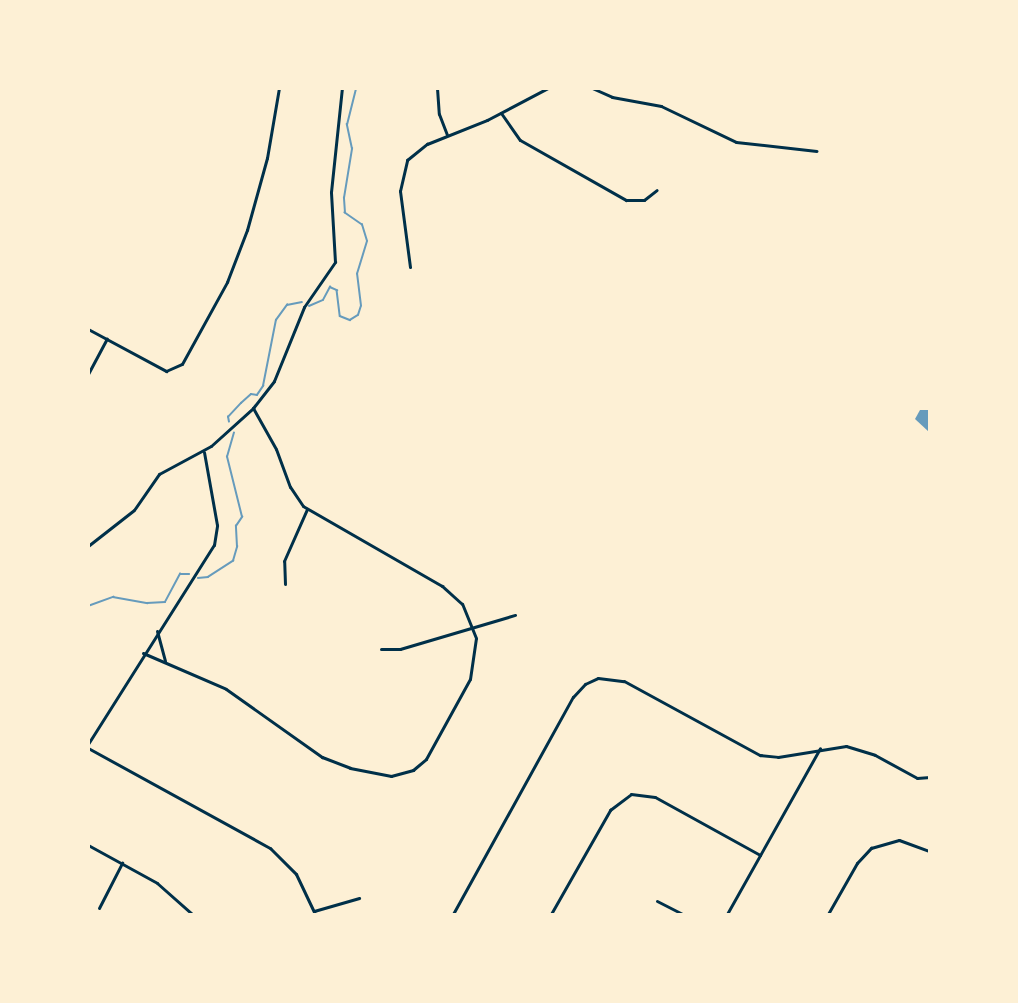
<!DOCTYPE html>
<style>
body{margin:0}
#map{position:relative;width:1018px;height:1003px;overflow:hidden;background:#fdf0d5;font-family:Poppins,sans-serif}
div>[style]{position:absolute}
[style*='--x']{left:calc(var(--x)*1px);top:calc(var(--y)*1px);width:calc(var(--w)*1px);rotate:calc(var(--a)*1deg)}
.water>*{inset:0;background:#669bbc}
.stream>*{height:1.5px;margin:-0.75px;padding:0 0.75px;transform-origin:0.75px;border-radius:0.75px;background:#669bbc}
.minor>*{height:3px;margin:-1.5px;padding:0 1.5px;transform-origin:1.5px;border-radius:1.5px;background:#003049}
span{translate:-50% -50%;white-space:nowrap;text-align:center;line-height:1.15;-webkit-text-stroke:4.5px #fdf0d5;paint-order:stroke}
.frame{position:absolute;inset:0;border:90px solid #fdf0d5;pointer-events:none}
</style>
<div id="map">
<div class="water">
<div style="clip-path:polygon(920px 410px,929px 410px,929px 432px,915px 419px)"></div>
</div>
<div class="stream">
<div style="--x:309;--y:306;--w:15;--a:-23"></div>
<div style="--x:323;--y:300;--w:15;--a:-62"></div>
<div style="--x:330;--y:287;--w:8;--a:23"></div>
<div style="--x:337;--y:290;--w:26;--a:83"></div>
<div style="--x:340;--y:316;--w:11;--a:22"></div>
<div style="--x:350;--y:320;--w:9;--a:-32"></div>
<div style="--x:358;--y:315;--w:9;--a:-72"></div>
<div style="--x:361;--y:306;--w:32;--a:-97"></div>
<div style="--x:357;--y:274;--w:34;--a:-73"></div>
<div style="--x:367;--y:241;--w:17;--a:-107"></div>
<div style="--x:362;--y:225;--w:21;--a:-145"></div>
<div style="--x:345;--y:213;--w:15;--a:-94"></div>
<div style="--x:344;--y:198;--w:50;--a:-80.7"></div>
<div style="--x:352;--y:149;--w:25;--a:-102"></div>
<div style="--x:347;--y:125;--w:38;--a:-76"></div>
<div style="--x:229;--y:422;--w:5;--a:-101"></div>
<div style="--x:228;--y:417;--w:19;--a:-47"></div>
<div style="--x:241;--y:403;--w:13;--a:-42"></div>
<div style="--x:251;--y:394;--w:6;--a:9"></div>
<div style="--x:257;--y:395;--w:11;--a:-56"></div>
<div style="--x:263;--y:386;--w:67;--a:-78.9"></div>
<div style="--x:276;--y:320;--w:19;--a:-54"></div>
<div style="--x:287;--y:305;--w:15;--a:-11"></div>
<div style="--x:198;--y:578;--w:10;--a:-6"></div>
<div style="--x:208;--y:577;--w:30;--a:-33"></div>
<div style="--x:233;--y:561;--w:15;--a:-74"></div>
<div style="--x:237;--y:547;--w:21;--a:-93"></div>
<div style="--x:236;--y:526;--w:11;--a:-56"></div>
<div style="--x:242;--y:517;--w:62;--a:-104"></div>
<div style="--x:227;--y:457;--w:25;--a:-74"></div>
<div style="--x:88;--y:606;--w:27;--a:-20"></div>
<div style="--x:113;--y:597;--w:35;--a:10"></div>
<div style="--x:147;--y:603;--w:18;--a:-3"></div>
<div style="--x:165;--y:602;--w:32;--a:-62"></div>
<div style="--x:180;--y:574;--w:9;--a:0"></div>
</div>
<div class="minor">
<div style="--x:437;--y:88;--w:26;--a:86"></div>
<div style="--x:439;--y:114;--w:22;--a:69"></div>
<div style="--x:592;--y:88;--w:22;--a:24"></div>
<div style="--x:612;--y:97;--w:50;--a:10.4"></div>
<div style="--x:661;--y:106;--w:83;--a:25.6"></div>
<div style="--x:736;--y:142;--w:81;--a:6.3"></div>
<div style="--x:501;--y:113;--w:33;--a:55"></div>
<div style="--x:520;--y:140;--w:122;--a:29.5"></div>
<div style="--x:626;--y:200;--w:18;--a:0"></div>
<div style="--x:644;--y:200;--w:16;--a:-38"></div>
<div style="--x:410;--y:267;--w:77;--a:-97.5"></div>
<div style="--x:400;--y:191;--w:32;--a:-77"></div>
<div style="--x:407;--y:160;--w:26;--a:-39"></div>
<div style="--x:427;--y:144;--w:65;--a:-21.8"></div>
<div style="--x:487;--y:120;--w:69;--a:-27.7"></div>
<div style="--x:88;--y:329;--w:89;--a:28.3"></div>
<div style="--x:166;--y:371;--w:17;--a:-24"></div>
<div style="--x:182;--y:364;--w:94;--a:-61.2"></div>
<div style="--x:227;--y:282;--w:56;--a:-69"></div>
<div style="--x:247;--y:230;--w:75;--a:-74.5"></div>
<div style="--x:267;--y:158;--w:71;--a:-80.3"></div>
<div style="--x:88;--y:374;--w:40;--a:-62"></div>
<div style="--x:88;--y:546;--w:58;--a:-38"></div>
<div style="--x:134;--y:510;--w:44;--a:-55.2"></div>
<div style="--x:159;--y:474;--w:59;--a:-28.3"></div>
<div style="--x:211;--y:446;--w:57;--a:-42.1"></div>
<div style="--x:253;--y:408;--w:34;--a:-52"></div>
<div style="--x:274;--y:381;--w:80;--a:-67.9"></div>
<div style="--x:304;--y:307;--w:55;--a:-55.4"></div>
<div style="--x:335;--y:262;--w:70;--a:-93.3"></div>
<div style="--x:331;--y:192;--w:105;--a:-84"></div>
<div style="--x:285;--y:584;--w:23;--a:-92"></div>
<div style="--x:284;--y:561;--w:57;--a:-66.1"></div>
<div style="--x:157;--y:631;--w:31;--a:75"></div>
<div style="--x:381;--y:649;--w:19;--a:0"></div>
<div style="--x:400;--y:649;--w:120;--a:-16.5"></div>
<div style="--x:143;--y:653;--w:90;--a:23.4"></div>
<div style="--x:226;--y:689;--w:118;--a:35.3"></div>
<div style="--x:322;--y:757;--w:30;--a:21"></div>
<div style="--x:350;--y:768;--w:42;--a:11"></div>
<div style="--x:391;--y:776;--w:23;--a:-15"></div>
<div style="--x:413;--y:770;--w:17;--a:-40"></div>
<div style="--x:426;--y:759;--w:91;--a:-61.2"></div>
<div style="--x:470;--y:679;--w:41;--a:-81.7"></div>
<div style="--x:476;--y:638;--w:37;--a:-112"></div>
<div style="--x:462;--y:604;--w:27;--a:-138"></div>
<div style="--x:442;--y:586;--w:160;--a:-150.1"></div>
<div style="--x:303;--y:506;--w:23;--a:-124"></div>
<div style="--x:290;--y:487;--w:40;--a:-110.2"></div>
<div style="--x:276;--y:449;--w:47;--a:-119.3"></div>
<div style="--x:88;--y:744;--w:236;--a:-57.7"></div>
<div style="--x:214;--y:545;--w:20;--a:-81"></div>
<div style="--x:217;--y:525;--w:74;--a:-100.1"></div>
<div style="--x:88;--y:748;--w:208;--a:28.8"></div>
<div style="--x:270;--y:848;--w:37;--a:45"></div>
<div style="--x:296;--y:874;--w:44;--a:64.6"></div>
<div style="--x:88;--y:845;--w:79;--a:28.8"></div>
<div style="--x:157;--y:883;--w:47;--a:41.5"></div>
<div style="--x:657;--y:901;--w:28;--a:27"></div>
<div style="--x:99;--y:908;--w:51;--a:-62.9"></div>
<div style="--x:314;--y:911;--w:47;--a:-16.1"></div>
<div style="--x:453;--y:914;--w:248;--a:-61.1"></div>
<div style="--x:573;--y:697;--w:18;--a:-47"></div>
<div style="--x:585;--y:684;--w:14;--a:-25"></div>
<div style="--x:598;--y:678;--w:26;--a:7"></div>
<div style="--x:624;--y:681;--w:155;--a:28.6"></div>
<div style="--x:760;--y:755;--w:18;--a:6"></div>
<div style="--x:778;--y:757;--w:69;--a:-9.2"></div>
<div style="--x:846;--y:746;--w:30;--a:17"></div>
<div style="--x:875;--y:755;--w:48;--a:28.7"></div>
<div style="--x:917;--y:778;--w:13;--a:-4"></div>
<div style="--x:551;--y:914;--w:120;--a:-60.4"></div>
<div style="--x:610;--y:810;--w:26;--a:-37"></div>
<div style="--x:631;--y:794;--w:24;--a:7"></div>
<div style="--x:655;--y:797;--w:120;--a:28.9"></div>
<div style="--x:727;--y:914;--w:190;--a:-60.7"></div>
<div style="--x:828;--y:914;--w:59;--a:-60.4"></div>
<div style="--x:857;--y:863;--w:21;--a:-47"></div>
<div style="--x:871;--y:848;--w:29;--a:-16"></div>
<div style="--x:899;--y:840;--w:33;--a:20"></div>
</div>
<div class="frame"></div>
</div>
